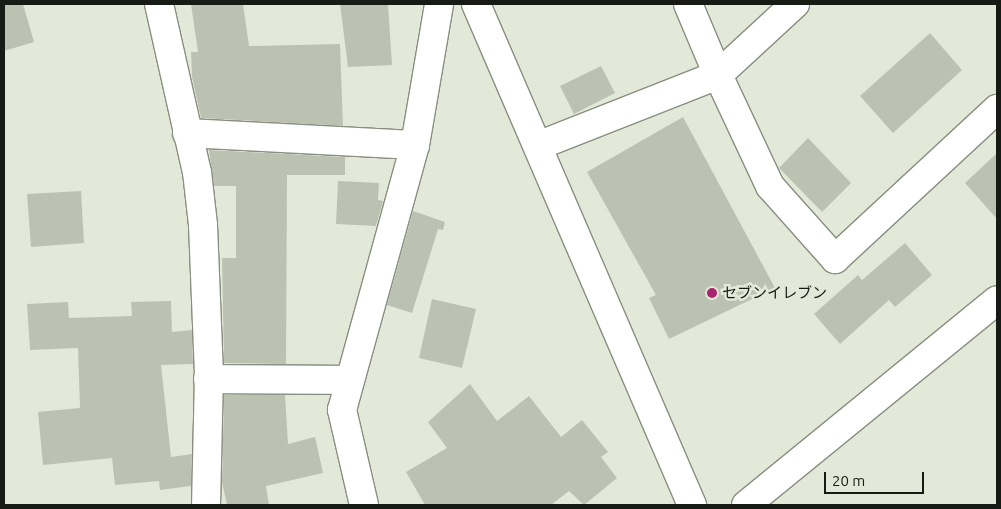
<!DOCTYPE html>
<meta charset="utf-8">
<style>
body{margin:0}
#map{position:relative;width:1001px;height:509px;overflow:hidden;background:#e3e9d8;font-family:Ubuntu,"Noto Sans JP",sans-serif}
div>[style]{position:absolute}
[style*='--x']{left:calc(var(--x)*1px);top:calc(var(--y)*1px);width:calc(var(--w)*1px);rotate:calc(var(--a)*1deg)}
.building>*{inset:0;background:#bcc2b2}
.roads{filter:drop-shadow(1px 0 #898e7f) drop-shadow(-1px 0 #898e7f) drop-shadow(0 1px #898e7f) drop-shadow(0 -1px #898e7f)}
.street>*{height:28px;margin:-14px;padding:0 14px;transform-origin:14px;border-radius:14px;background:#fff}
.secondary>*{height:28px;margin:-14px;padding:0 14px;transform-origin:14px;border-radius:14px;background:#fff}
.dots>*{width:14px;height:14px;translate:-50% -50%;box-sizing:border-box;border:2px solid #e3e9d8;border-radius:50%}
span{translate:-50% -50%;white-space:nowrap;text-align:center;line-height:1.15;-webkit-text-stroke:5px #e3e9d8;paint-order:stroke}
.poi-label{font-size:15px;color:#181a15}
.left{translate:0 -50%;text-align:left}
.frame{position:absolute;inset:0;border:5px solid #181a15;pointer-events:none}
.scale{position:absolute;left:824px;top:472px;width:100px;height:22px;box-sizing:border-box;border:2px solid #181a15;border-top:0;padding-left:6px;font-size:15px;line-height:18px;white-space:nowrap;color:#181a15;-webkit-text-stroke:4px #e3e9d8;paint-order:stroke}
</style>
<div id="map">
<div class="building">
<div style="clip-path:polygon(4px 4px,23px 4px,34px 42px,4px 51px)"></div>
<div style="clip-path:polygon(191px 4px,243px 4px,249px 46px,340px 44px,343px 126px,201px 118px,192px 77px,191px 52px,198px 52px)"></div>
<div style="clip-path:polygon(340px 4px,388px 4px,392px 65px,348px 67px)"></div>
<div style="clip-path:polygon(930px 33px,962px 70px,893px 133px,860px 96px)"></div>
<div style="clip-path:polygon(601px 66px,615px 93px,574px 114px,560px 86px)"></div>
<div style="clip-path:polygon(683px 117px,775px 288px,669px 339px,649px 298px,656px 295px,587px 172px)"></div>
<div style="clip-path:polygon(808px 138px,851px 183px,822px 212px,779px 168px)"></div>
<div style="clip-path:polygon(209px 150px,345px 157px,345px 175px,287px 175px,286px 364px,224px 363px,222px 258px,236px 258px,236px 186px,214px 186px)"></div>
<div style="clip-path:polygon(997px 153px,997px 219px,965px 183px)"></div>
<div style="clip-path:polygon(338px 181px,379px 183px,378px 200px,383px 201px,376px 226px,336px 224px)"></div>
<div style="clip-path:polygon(81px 191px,84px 243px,31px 247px,27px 194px)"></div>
<div style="clip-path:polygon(413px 211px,445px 222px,443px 230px,438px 229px,412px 313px,387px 305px)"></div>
<div style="clip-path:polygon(905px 243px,932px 275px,895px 307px,889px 300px,840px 344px,814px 314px,858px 275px,862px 280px)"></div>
<div style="clip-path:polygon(432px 299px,476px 309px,462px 368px,419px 358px)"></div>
<div style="clip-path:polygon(171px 301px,172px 332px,192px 330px,193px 364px,161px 365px,171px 457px,192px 454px,191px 486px,160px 490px,159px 481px,115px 485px,112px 458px,43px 465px,38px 412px,80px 408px,78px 348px,30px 350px,27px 304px,68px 302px,69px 318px,132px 316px,131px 302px)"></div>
<div style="clip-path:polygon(470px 384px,497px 421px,529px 396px,561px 437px,582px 420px,608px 452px,601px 457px,617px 478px,584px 505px,569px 491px,551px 505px,425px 505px,406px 472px,447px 448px,428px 422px)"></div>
<div style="clip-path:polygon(224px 395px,285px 395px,288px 444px,315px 437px,323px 473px,266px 486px,269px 505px,227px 505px,222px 482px)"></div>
</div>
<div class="roads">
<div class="street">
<div style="--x:159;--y:4;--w:172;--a:77.3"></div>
<div style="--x:197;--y:172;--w:53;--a:83.5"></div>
<div style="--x:203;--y:225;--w:149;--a:87.7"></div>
<div style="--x:209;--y:374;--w:131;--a:91.3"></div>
<div style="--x:688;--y:4;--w:77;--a:67.1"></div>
<div style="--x:718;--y:75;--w:105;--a:-42.7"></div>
<div style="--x:187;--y:133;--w:228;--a:3"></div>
<div style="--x:540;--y:145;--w:191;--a:-21.5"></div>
<div style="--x:718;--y:75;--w:123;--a:64.9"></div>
<div style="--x:770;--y:186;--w:98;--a:48.3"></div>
<div style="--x:835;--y:259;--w:221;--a:-42.8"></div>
<div style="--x:208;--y:379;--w:141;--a:0.4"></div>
<div style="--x:364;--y:505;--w:98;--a:-103"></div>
<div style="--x:342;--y:410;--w:275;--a:-74.6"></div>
<div style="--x:415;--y:145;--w:143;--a:-80.3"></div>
</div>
<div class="secondary">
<div style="--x:476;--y:4;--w:546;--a:66.68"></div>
<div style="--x:746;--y:505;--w:324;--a:-39.2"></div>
</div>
</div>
<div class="dots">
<div style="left:712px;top:293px;background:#a92570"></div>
</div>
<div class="poi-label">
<span class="left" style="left:722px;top:293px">セブンイレブン</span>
</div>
<div class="frame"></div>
<div class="scale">20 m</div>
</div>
